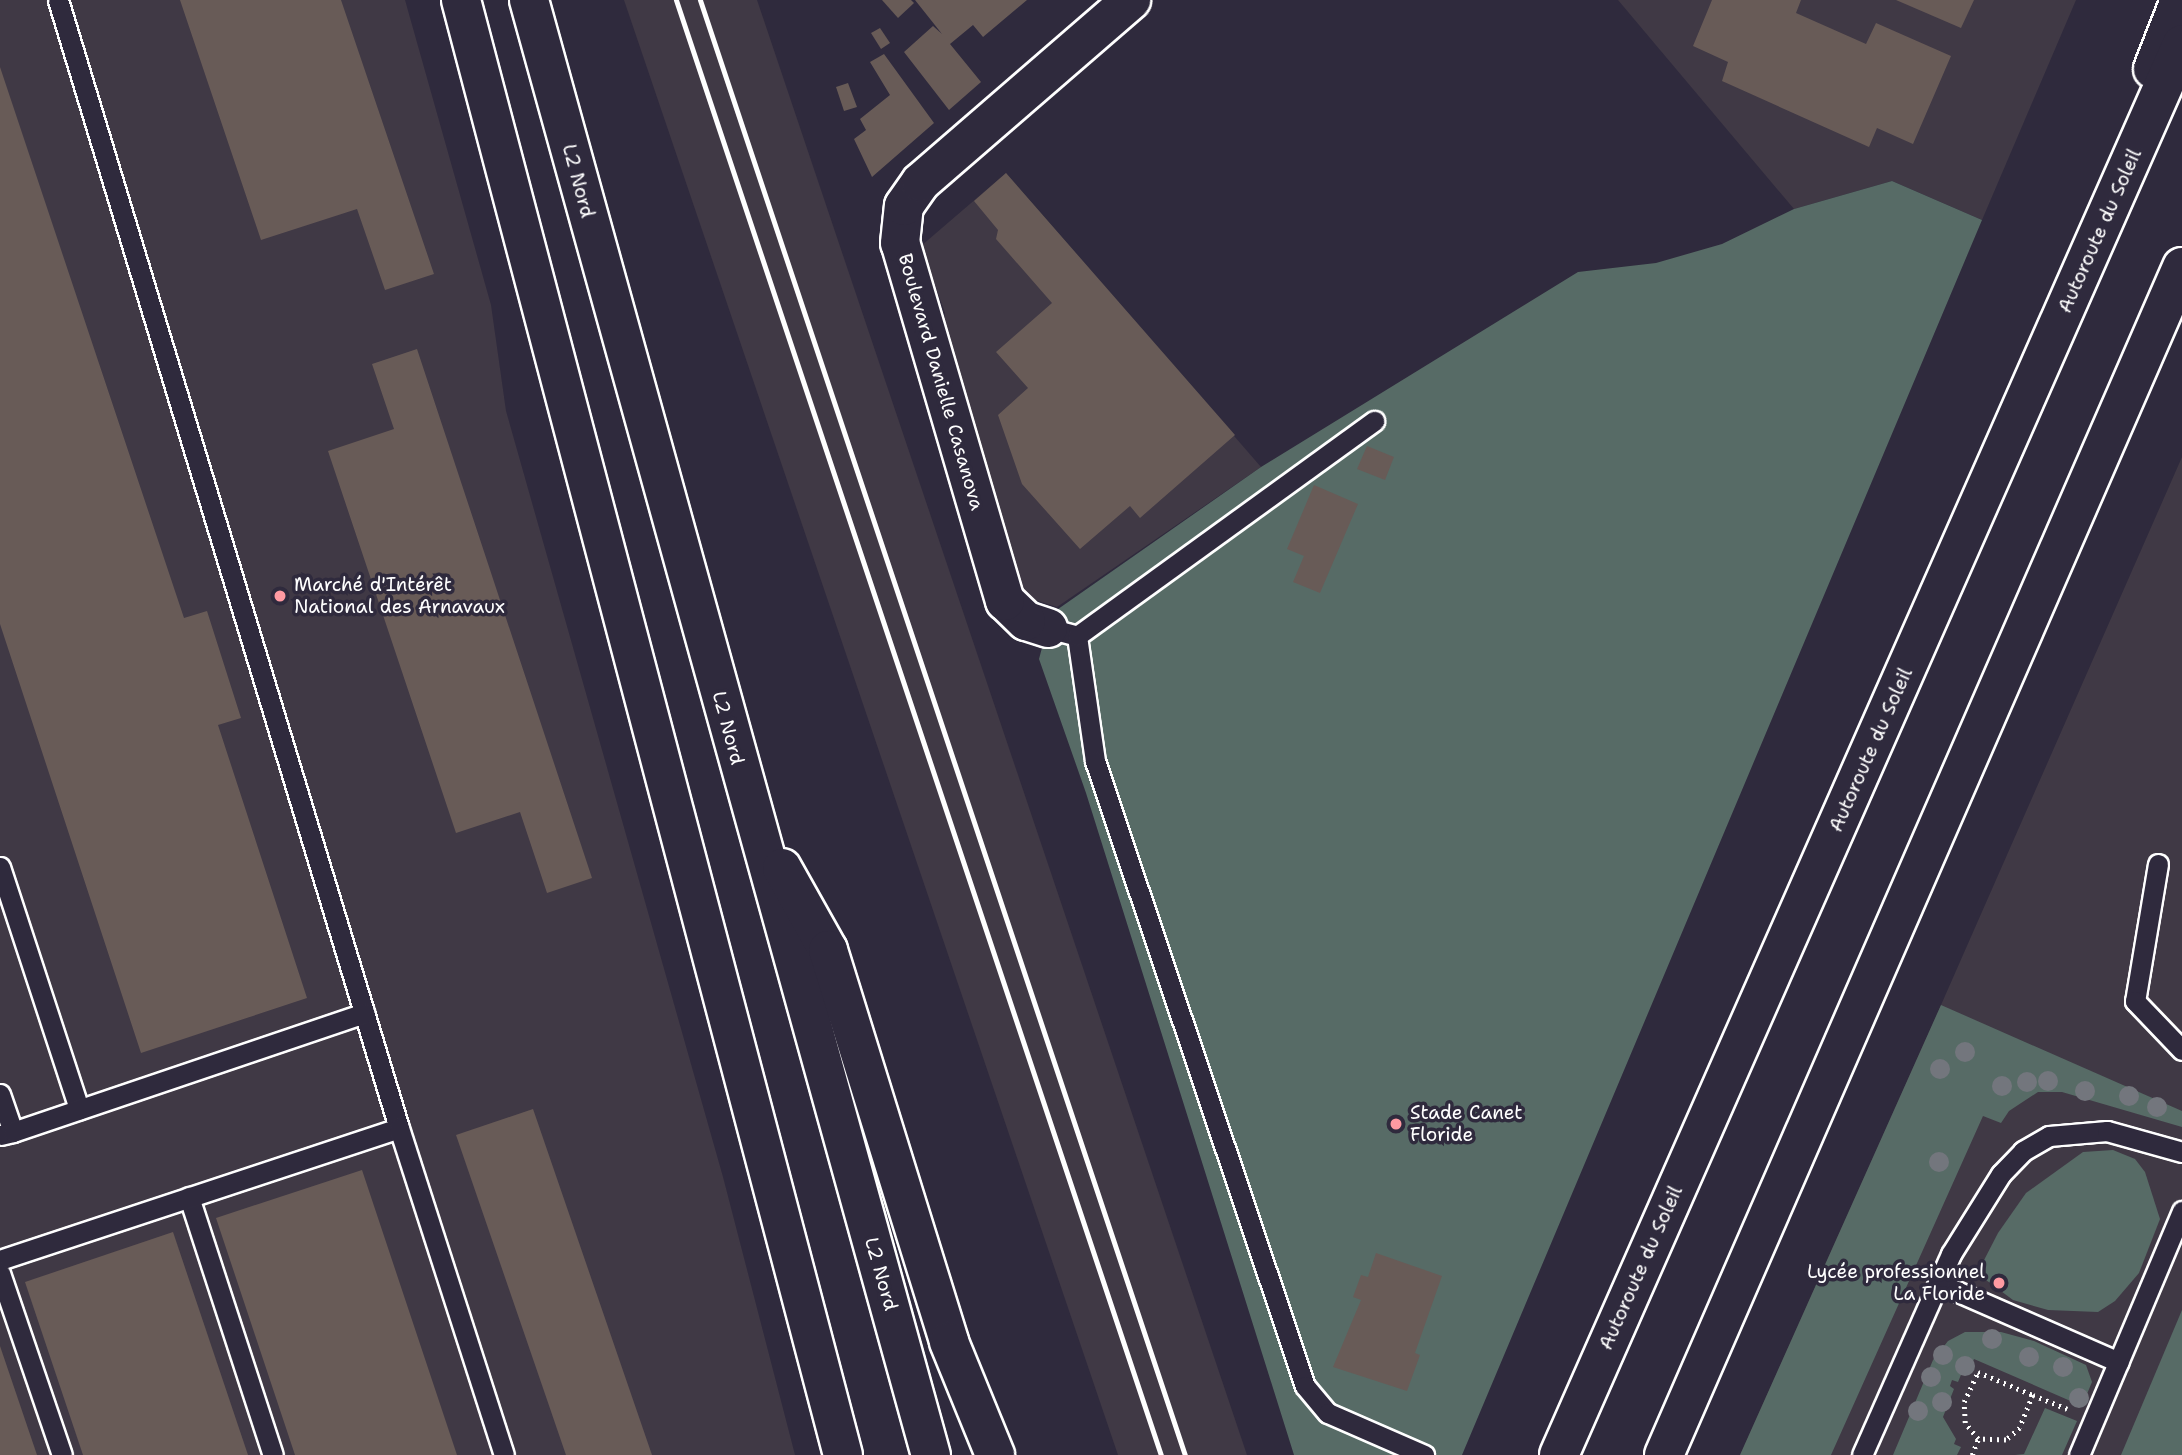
<!DOCTYPE html>
<meta charset="utf-8">
<style>
body{margin:0}
#map{position:relative;width:2182px;height:1455px;overflow:hidden;background:#2f2a3d;font-family:"Shantell Sans",sans-serif}
div>[style]{position:absolute}
[style*='--x']{left:calc(var(--x)*1px);top:calc(var(--y)*1px);width:calc(var(--w)*1px);rotate:calc(var(--a)*1deg)}
.built>*{inset:0;background:#403945}
.green>*{inset:0;background:#576b66}
.building>*{inset:0;background:#685b57}
.path>*{height:4.5px;margin-top:-2.25px;transform-origin:0;background:repeating-linear-gradient(90deg,#fff 0 2px,transparent 0 7px)}
.roads{filter:drop-shadow(2px 0 #fff) drop-shadow(-2px 0 #fff) drop-shadow(0 2px #fff) drop-shadow(0 -2px #fff)}
.lane>*{height:19px;margin:-9.5px;padding:0 9.5px;transform-origin:9.5px;border-radius:9.5px;background:#2f2a3d}
.street>*{height:38px;margin:-19px;padding:0 19px;transform-origin:19px;border-radius:19px;background:#2f2a3d}
.highway>*{height:38px;margin:-19px;padding:0 19px;transform-origin:19px;border-radius:19px;background:#2f2a3d}
.rail>*{height:5px;margin:-2.5px;padding:0 2.5px;transform-origin:2.5px;border-radius:2.5px;background:#fff}
.trees>*{width:20px;height:20px;margin:-10px;border-radius:50%;background:#73767d}
.dots>*{width:19px;height:19px;translate:-50% -50%;box-sizing:border-box;border:4px solid #2f2a3d;border-radius:50%}
span{translate:-50% -50%;white-space:nowrap;text-align:center;line-height:1.15;-webkit-text-stroke:7px #2f2a3d;paint-order:stroke}
.street-label{font-size:19px;color:#fff}
.poi-label{font-size:19px;color:#fff}
.left{translate:0 -50%;text-align:left}
.right{translate:-100% -50%;text-align:right}
</style>
<div id="map">
<div class="built">
<div style="clip-path:polygon(0 0,405px 0,491px 305px,506px 411px,723px 1177px,795px 1455px,0 1455px)"></div>
<div style="clip-path:polygon(624px 0,757px 0,1247px 1455px,1118px 1455px)"></div>
<div style="clip-path:polygon(1618px 0,2076px 0,1982px 220px,1892px 181px,1794px 209px)"></div>
<div style="clip-path:polygon(1006px 173px,1261px 467px,1057px 607px,1023px 596px,942px 344px,945px 313px,921px 246px)"></div>
<div style="clip-path:polygon(2182px 457px,2182px 1455px,1740px 1455px,1941px 1005px)"></div>
</div>
<div class="green">
<div style="clip-path:polygon(1892px 181px,1982px 220px,1462px 1455px,1294px 1455px,1086px 793px,1039px 659px,1051px 614px,1261px 467px,1578px 272px,1656px 263px,1722px 244px,1794px 209px)"></div>
<div style="clip-path:polygon(1941px 1005px,2182px 1111px,2182px 1127px,2062px 1092px,2038px 1092px,2009px 1111px,2001px 1123px,1983px 1116px,1831px 1455px,1740px 1455px)"></div>
<div style="clip-path:polygon(2113px 1150px,2135px 1159px,2145px 1172px,2160px 1219px,2139px 1273px,2115px 1301px,2098px 1312px,2048px 1310px,2013px 1300px,1982px 1277px,1981px 1266px,1998px 1233px,2026px 1193px,2083px 1152px)"></div>
<div style="clip-path:polygon(2182px 1310px,2182px 1455px,2121px 1455px)"></div>
<div style="clip-path:polygon(1965px 1332px,2001px 1332px,2034px 1341px,2086px 1365px,2092px 1382px,2082px 1406px,1974px 1359px,1969px 1372px,1963px 1370px,1958px 1382px,1952px 1380px,1950px 1386px,1954px 1389px,1943px 1417px,1956px 1439px,1954px 1444px,1961px 1447px,1957px 1455px,1893px 1455px,1933px 1360px,1948px 1341px)"></div>
<div style="clip-path:polygon(2045px 1408px,2077px 1421px,2062px 1455px,2015px 1455px,2024px 1454px)"></div>
</div>
<div class="building">
<div style="clip-path:polygon(180px 0,341px 0,434px 274px,385px 290px,357px 209px,261px 240px)"></div>
<div style="clip-path:polygon(882px 0,911px 0,914px 3px,898px 18px)"></div>
<div style="clip-path:polygon(915px 0,1027px 0,983px 37px,973px 25px,950px 44px,981px 82px,949px 110px,904px 52px,933px 26px,942px 34px)"></div>
<div style="clip-path:polygon(1712px 0,1801px 0,1796px 13px,1866px 44px,1876px 23px,1951px 56px,1913px 144px,1877px 128px,1869px 147px,1722px 81px,1728px 62px,1693px 46px)"></div>
<div style="clip-path:polygon(1896px 0,1974px 0,1961px 28px)"></div>
<div style="clip-path:polygon(880px 28px,890px 43px,881px 49px,871px 33px)"></div>
<div style="clip-path:polygon(884px 54px,934px 123px,872px 177px,854px 139px,866px 130px,860px 119px,890px 95px,870px 62px)"></div>
<div style="clip-path:polygon(0 67px,184px 618px,207px 611px,241px 718px,218px 725px,307px 998px,141px 1053px,0 624px)"></div>
<div style="clip-path:polygon(848px 83px,857px 107px,844px 111px,836px 87px)"></div>
<div style="clip-path:polygon(1006px 173px,1235px 435px,1140px 518px,1130px 506px,1080px 549px,1022px 484px,998px 415px,1028px 388px,996px 352px,1052px 303px,996px 239px,998px 230px,974px 201px)"></div>
<div style="clip-path:polygon(417px 349px,592px 878px,547px 893px,520px 812px,456px 833px,328px 451px,394px 429px,372px 364px)"></div>
<div style="clip-path:polygon(1367px 446px,1394px 457px,1385px 480px,1357px 469px)"></div>
<div style="clip-path:polygon(1314px 485px,1358px 504px,1320px 593px,1293px 582px,1304px 556px,1287px 549px)"></div>
<div style="clip-path:polygon(533px 1109px,652px 1455px,566px 1455px,456px 1135px)"></div>
<div style="clip-path:polygon(362px 1170px,457px 1455px,295px 1455px,216px 1218px)"></div>
<div style="clip-path:polygon(173px 1232px,248px 1455px,83px 1455px,25px 1282px)"></div>
<div style="clip-path:polygon(1376px 1253px,1442px 1276px,1415px 1353px,1420px 1355px,1407px 1391px,1333px 1367px,1361px 1300px,1353px 1297px,1361px 1275px,1368px 1277px)"></div>
<div style="clip-path:polygon(0 1346px,37px 1455px,0 1455px)"></div>
</div>
<div class="path">
<div style="--x:2033;--y:1395;--w:35;--a:112"></div>
<div style="--x:2020;--y:1428;--w:18;--a:139"></div>
<div style="--x:2006;--y:1440;--w:28;--a:-178"></div>
<div style="--x:1978;--y:1439;--w:21;--a:-129"></div>
<div style="--x:1965;--y:1423;--w:21;--a:-93"></div>
<div style="--x:1964;--y:1402;--w:33;--a:-65"></div>
<div style="--x:1978;--y:1372;--w:60;--a:22.7"></div>
<div style="--x:2033;--y:1395;--w:37;--a:22"></div>
<div style="--x:1972;--y:1455;--w:17;--a:-69"></div>
</div>
<div class="roads">
<div class="lane">
<div style="--x:58;--y:0;--w:1178;--a:73.18"></div>
<div style="--x:1048;--y:628;--w:30;--a:15"></div>
<div style="--x:1077;--y:636;--w:126;--a:81.8"></div>
<div style="--x:1095;--y:761;--w:659;--a:71.43"></div>
<div style="--x:1305;--y:1386;--w:35;--a:50"></div>
<div style="--x:1328;--y:1413;--w:105;--a:23.6"></div>
<div style="--x:1077;--y:636;--w:367;--a:-35.9"></div>
<div style="--x:2158;--y:864;--w:139;--a:99.5"></div>
<div style="--x:2135;--y:1001;--w:68;--a:46.2"></div>
<div style="--x:0;--y:867;--w:255;--a:71.9"></div>
<div style="--x:0;--y:1094;--w:40;--a:71.1"></div>
<div style="--x:13;--y:1132;--w:12;--a:166"></div>
<div style="--x:13;--y:1132;--w:371;--a:-18.7"></div>
<div style="--x:189;--y:1197;--w:271;--a:72"></div>
<div style="--x:0;--y:1260;--w:420;--a:-18.3"></div>
<div style="--x:399;--y:1128;--w:343;--a:72.2"></div>
<div style="--x:0;--y:1273;--w:192;--a:71.2"></div>
<div style="--x:1938;--y:1283;--w:197;--a:23.6"></div>
<div style="--x:1862;--y:1455;--w:220;--a:-66.1"></div>
<div style="--x:1951;--y:1254;--w:94;--a:-58"></div>
<div style="--x:2001;--y:1174;--w:32;--a:-46"></div>
<div style="--x:2023;--y:1151;--w:30;--a:-30"></div>
<div style="--x:2049;--y:1136;--w:58;--a:-4.9"></div>
<div style="--x:2107;--y:1131;--w:78;--a:15.6"></div>
<div style="--x:2079;--y:1455;--w:265;--a:-67.1"></div>
</div>
<div class="street">
<div style="--x:1048;--y:628;--w:23;--a:-162"></div>
<div style="--x:1026;--y:621;--w:29;--a:-136"></div>
<div style="--x:1005;--y:601;--w:373;--a:-106.3"></div>
<div style="--x:900;--y:243;--w:37;--a:-84"></div>
<div style="--x:904;--y:206;--w:29;--a:-55"></div>
<div style="--x:921;--y:182;--w:278;--a:-40.9"></div>
</div>
<div class="highway">
<div style="--x:461;--y:0;--w:1504;--a:75.29"></div>
<div style="--x:529;--y:0;--w:1510;--a:74.56"></div>
<div style="--x:2153;--y:69;--w:74;--a:-68.6"></div>
<div style="--x:782;--y:868;--w:94;--a:60.7"></div>
<div style="--x:828;--y:950;--w:410;--a:72.8"></div>
<div style="--x:949;--y:1342;--w:122;--a:67.8"></div>
<div style="--x:1559;--y:1455;--w:1542;--a:-66.18"></div>
<div style="--x:1664;--y:1455;--w:1296;--a:-66.44"></div>
</div>
</div>
<div class="rail">
<div style="--x:676;--y:0;--w:1534;--a:71.57"></div>
<div style="--x:700;--y:0;--w:1534;--a:71.57"></div>
</div>
<div class="trees">
<div style="left:1965px;top:1052px"></div>
<div style="left:1940px;top:1069px"></div>
<div style="left:2048px;top:1081px"></div>
<div style="left:2027px;top:1082px"></div>
<div style="left:2002px;top:1086px"></div>
<div style="left:2085px;top:1091px"></div>
<div style="left:2129px;top:1096px"></div>
<div style="left:2157px;top:1107px"></div>
<div style="left:1939px;top:1162px"></div>
<div style="left:1992px;top:1339px"></div>
<div style="left:1943px;top:1355px"></div>
<div style="left:2029px;top:1357px"></div>
<div style="left:1965px;top:1366px"></div>
<div style="left:2063px;top:1367px"></div>
<div style="left:1931px;top:1377px"></div>
<div style="left:2079px;top:1398px"></div>
<div style="left:1942px;top:1402px"></div>
<div style="left:1918px;top:1411px"></div>
</div>
<div class="dots">
<div style="left:280px;top:596px;background:#ff9aa2"></div>
<div style="left:1396px;top:1124px;background:#ff9aa2"></div>
<div style="left:1999px;top:1283px;background:#ff9aa2"></div>
</div>
<div class="street-label">
<span style="left:578px;top:181px;rotate:75deg">L2 Nord</span>
<span style="left:2100px;top:231px;rotate:-66deg">Autoroute du Soleil</span>
<span style="left:941px;top:382px;rotate:74deg">Boulevard Danielle Casanova</span>
<span style="left:728px;top:728px;rotate:75deg">L2 Nord</span>
<span style="left:1871px;top:750px;rotate:-66deg">Autoroute du Soleil</span>
<span style="left:1641px;top:1268px;rotate:-66deg">Autoroute du Soleil</span>
<span style="left:881px;top:1274px;rotate:74deg">L2 Nord</span>
</div>
<div class="poi-label">
<span class="left" style="left:294px;top:596px">Marché d'Intérêt<br>National des Arnavaux</span>
<span class="left" style="left:1410px;top:1124px">Stade Canet<br>Floride</span>
<span class="right" style="left:1985px;top:1283px">Lycée professionnel<br>La Floride</span>
</div>
</div>
